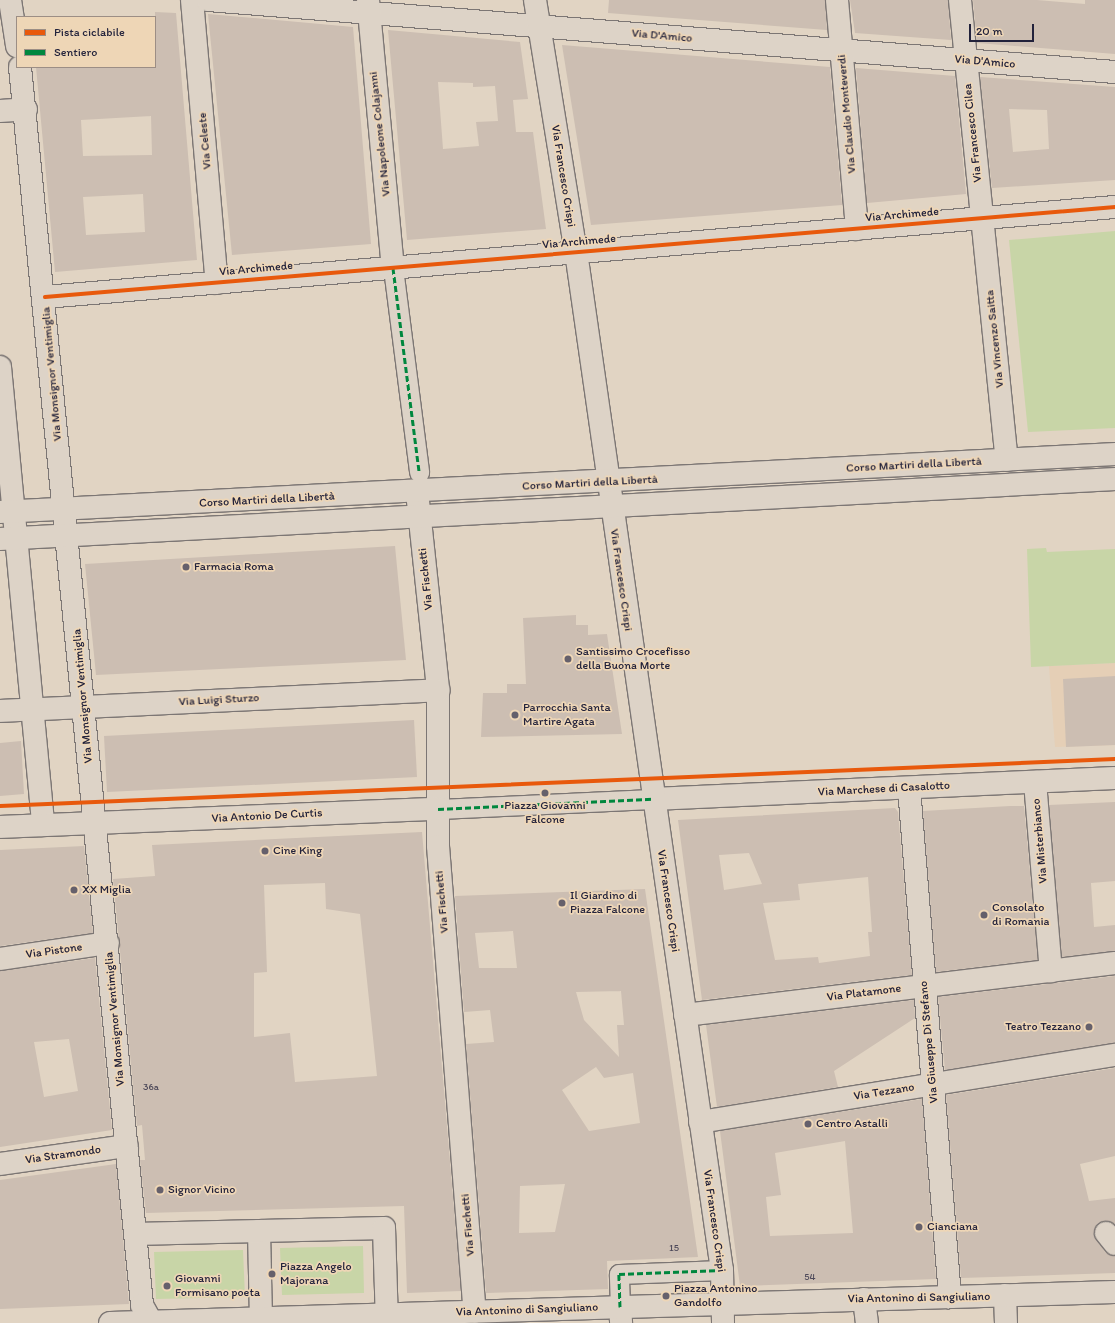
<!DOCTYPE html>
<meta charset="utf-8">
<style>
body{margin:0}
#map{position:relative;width:1115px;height:1323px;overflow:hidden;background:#e1d4c3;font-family:Itim,sans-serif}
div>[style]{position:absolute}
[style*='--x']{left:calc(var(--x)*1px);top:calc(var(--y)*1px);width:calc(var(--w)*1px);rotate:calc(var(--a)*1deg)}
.built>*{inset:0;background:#e5cfb6}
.green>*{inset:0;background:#c8d5a7}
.building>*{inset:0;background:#ccbeb2}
.roads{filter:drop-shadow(1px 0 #7c7674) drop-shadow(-1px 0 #7c7674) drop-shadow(0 1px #7c7674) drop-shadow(0 -1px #7c7674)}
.pedestrian>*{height:19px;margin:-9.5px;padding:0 9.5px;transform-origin:9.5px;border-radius:9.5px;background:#ddd3c7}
.minor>*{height:22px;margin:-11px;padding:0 11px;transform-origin:11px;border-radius:11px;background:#ddd3c7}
.secondary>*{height:22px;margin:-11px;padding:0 11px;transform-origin:11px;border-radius:11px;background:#ddd3c7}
.primary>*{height:22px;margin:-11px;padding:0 11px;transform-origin:11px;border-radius:11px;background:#ddd3c7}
.quiet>*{height:3px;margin-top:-1.5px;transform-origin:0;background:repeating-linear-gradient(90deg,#00873e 0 6px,transparent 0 9px)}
.cycleway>*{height:4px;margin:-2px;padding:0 2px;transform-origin:2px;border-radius:2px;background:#e8590c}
.dots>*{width:11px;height:11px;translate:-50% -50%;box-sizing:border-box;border:2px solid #eed6b6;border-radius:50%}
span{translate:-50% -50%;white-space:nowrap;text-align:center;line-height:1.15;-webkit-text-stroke:3.5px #eed6b6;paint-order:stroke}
.number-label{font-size:10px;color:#4e4a5a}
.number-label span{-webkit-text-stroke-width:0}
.street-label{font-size:12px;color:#22223b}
.poi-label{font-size:12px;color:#22223b}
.left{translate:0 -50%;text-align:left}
.right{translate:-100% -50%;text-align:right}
.legend{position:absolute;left:16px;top:16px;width:140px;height:52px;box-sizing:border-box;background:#eed6b6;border:1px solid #9c8e85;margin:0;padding:5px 7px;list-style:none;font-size:12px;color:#22223b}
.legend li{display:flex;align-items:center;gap:8px;height:20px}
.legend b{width:20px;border:1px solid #9c8e85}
.scale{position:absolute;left:969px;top:24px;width:65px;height:18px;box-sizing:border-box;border:2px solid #22223b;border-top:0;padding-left:5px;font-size:12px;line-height:14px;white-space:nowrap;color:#22223b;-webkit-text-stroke:3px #eed6b6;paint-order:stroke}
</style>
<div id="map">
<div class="built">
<div style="clip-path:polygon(1115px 663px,1115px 745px,1055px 747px,1049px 666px)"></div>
</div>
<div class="green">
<div style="clip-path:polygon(1115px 231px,1115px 428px,1028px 432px,1009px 240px)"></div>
<div style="clip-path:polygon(1046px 548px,1047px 552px,1115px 549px,1115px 663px,1031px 667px,1027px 549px)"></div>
<div style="clip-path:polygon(363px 1246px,364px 1293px,282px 1295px,280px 1248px)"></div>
<div style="clip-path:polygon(243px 1250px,245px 1297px,156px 1299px,154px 1252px)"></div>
</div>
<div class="building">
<div style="clip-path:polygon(609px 0,825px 0,827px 30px,608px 13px)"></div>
<div style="clip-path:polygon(850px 0,948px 0,951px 40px,855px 33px)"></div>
<div style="clip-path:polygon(973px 0,1037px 0,1085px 4px,1085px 0,1115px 0,1115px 54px,977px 43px)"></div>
<div style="clip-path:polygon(evenodd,155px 12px,176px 13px,197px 260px,55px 272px,36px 67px,155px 67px,155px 12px,151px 116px,152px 155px,83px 156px,81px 120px,151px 116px,155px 12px,143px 194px,145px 232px,86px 235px,83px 197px,143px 194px)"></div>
<div style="clip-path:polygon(208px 14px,353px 27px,371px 244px,232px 255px)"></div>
<div style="clip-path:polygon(evenodd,388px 30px,520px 42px,528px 99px,513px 100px,516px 132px,533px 132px,546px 229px,407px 240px,388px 30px,438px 82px,473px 83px,473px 87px,495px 86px,498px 121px,476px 122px,479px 146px,443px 149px,438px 82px)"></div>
<div style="clip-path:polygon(562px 45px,830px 67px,842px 205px,591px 225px)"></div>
<div style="clip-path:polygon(856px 68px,955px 76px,966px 194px,867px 203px)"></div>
<div style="clip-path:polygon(evenodd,980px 77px,1115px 87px,1115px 180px,992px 188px,980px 77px,1009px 109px,1047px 110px,1049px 149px,1013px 152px,1009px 109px)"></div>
<div style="clip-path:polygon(395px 546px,406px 660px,96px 675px,85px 564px)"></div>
<div style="clip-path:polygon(576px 615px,576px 625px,588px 625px,588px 635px,607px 634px,622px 734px,481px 737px,483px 693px,507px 693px,507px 684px,526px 684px,523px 618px)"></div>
<div style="clip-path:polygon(1115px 676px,1115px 745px,1066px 747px,1063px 679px)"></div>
<div style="clip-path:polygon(414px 720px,417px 777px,107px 792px,104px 736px)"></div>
<div style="clip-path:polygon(21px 741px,24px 794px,0 796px,0 743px)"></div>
<div style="clip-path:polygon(1115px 802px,1115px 881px,1091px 883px,1094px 927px,1115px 925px,1115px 951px,1062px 957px,1049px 805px)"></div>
<div style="clip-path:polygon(1010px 806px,1024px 806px,1038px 960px,936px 972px,923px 811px)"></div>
<div style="clip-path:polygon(evenodd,895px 808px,898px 812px,912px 975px,702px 1000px,678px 820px,895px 808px,749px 853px,762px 884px,724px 890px,719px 855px,749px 853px,895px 808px,868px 877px,872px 932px,868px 932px,870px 956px,819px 963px,818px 957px,775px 960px,763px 903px,800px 900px,798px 884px,868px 877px)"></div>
<div style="clip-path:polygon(evenodd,422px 832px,461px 1291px,407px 1293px,404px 1206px,146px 1213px,140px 1160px,145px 1160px,142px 1125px,137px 1126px,113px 879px,155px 876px,152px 845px,422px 832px,325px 883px,326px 909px,360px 914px,377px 1076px,295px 1082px,290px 1033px,254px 1037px,254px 973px,267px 972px,264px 885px,325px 883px)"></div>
<div style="clip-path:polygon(84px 846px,93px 933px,0 946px,0 850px)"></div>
<div style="clip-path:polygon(evenodd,645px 889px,698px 1257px,607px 1261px,608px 1289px,486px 1293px,466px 1044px,494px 1042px,490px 1010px,464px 1012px,455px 896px,645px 889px,513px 931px,517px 968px,479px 968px,475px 933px,513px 931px,645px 889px,621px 991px,624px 1025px,617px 1025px,619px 1057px,584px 1020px,576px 992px,621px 991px,645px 889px,596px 1067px,604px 1078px,633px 1073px,640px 1123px,589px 1131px,562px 1090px,596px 1067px,645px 889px,565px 1184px,555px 1232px,519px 1233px,520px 1186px,565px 1184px)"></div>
<div style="clip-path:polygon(evenodd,95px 958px,112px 1130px,0 1147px,0 971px,95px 958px,69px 1039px,78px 1091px,44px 1097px,34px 1042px,69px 1039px)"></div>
<div style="clip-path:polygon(1115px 976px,1115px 1043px,945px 1070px,938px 997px)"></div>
<div style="clip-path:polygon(914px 1000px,915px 1018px,834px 1071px,838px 1087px,717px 1107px,706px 1025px)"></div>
<div style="clip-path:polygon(1115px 1068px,1115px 1156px,1080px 1164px,1089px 1201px,1115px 1198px,1115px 1225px,1104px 1221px,1098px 1223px,1094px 1235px,1105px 1252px,1115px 1256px,1115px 1273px,961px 1278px,946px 1095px)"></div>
<div style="clip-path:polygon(evenodd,922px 1099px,936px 1279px,740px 1286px,720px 1131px,922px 1099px,845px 1141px,853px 1233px,770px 1236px,766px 1197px,781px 1195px,775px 1153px,845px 1141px)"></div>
<div style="clip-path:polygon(116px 1164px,129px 1304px,0 1309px,0 1180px)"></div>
</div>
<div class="roads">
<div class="pedestrian">
<div style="--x:393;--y:268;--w:206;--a:82.7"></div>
<div style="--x:438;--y:809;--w:215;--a:-2.7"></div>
<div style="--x:620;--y:1307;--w:33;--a:-92"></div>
<div style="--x:619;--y:1274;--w:103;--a:-2.2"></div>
</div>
<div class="minor">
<div style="--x:192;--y:0;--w:284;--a:85"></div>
<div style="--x:208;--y:0;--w:910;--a:4.54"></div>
<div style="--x:368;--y:0;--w:269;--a:84.7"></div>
<div style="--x:837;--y:0;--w:230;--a:85"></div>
<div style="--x:960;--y:0;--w:462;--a:84.2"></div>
<div style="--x:0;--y:111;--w:26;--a:-4"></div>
<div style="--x:45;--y:297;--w:1074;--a:-4.81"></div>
<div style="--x:0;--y:367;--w:460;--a:84.6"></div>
<div style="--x:417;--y:492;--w:199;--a:83.9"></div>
<div style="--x:438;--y:690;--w:156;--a:90"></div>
<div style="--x:438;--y:846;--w:467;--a:85.5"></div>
<div style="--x:0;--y:711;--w:439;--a:-2.7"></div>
<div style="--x:1035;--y:782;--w:190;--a:85.2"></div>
<div style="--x:909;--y:788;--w:511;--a:85.39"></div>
<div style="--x:653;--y:799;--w:462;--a:-2.6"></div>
<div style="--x:0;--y:827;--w:438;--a:-2.4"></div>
<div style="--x:0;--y:959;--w:109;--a:-8.4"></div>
<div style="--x:685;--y:1015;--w:433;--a:-6.9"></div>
<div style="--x:700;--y:1122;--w:420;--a:-9.2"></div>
<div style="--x:0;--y:1164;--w:128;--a:-8.1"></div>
<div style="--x:259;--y:1231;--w:87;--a:88.7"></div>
<div style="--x:1106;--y:1233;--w:14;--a:51"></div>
<div style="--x:135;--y:1234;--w:249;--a:-1.4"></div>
<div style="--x:384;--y:1228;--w:95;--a:88.2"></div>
<div style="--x:1005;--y:1295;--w:28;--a:88"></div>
<div style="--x:864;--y:1299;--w:24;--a:83"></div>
<div style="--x:620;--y:1307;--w:16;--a:86"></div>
</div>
<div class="secondary">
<div style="--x:10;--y:0;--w:47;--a:81.3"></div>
<div style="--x:535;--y:0;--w:255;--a:80.8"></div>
<div style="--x:576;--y:252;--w:1028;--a:81.84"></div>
<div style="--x:722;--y:1270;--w:53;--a:88.9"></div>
<div style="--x:20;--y:67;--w:1244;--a:84.37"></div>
<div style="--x:142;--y:1305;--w:21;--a:61"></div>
<div style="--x:110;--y:1323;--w:1005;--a:-1.77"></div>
</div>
<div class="primary">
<div style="--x:0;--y:512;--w:1117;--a:-2.98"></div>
<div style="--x:0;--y:539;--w:1117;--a:-3.08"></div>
</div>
</div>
<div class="quiet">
<div style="--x:393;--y:268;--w:206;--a:82.7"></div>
<div style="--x:438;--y:809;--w:215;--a:-2.7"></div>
<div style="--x:620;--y:1307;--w:33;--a:-92"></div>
<div style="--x:619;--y:1274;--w:103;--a:-2.2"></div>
</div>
<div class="cycleway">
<div style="--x:45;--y:297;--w:1074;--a:-4.81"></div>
<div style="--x:0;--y:806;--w:1116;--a:-2.41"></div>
</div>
<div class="dots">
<div style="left:186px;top:567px;background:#65606b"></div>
<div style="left:568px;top:659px;background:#65606b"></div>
<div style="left:515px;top:715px;background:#65606b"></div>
<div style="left:545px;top:793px;background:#65606b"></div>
<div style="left:265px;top:851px;background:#65606b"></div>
<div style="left:74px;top:890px;background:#65606b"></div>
<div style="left:562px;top:903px;background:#65606b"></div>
<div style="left:984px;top:915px;background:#65606b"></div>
<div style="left:1089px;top:1027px;background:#65606b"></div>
<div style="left:808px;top:1124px;background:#65606b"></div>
<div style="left:160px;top:1190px;background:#65606b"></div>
<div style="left:919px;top:1227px;background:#65606b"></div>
<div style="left:272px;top:1274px;background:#65606b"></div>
<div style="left:167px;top:1286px;background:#65606b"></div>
<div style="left:666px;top:1296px;background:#65606b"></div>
</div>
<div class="number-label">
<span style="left:151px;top:1087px">36a</span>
<span style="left:674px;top:1248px">15</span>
<span style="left:810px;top:1277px">54</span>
</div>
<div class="street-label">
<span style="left:662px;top:36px;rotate:5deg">Via D'Amico</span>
<span style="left:985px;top:62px;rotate:5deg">Via D'Amico</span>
<span style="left:847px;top:114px;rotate:-95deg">Via Claudio Monteverdi</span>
<span style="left:973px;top:133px;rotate:-96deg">Via Francesco Cilea</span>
<span style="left:380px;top:134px;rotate:-96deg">Via Napoleone Colajanni</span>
<span style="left:205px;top:141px;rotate:-95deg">Via Celeste</span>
<span style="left:563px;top:176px;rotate:81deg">Via Francesco Crispi</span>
<span style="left:902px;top:215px;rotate:-5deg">Via Archimede</span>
<span style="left:579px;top:242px;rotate:-5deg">Via Archimede</span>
<span style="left:256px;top:269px;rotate:-5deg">Via Archimede</span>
<span style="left:995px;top:339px;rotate:-96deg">Via Vincenzo Saitta</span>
<span style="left:52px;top:374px;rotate:-95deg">Via Monsignor Ventimiglia</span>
<span style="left:914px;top:465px;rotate:-3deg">Corso Martiri della Libertà</span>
<span style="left:590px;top:483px;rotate:-3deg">Corso Martiri della Libertà</span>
<span style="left:267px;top:500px;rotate:-3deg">Corso Martiri della Libertà</span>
<span style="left:426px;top:579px;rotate:-96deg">Via Fischetti</span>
<span style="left:621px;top:580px;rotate:82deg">Via Francesco Crispi</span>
<span style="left:83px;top:696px;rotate:-95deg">Via Monsignor Ventimiglia</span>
<span style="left:219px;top:700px;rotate:-3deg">Via Luigi Sturzo</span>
<span style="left:884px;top:789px;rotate:-3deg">Via Marchese di Casalotto</span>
<span style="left:267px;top:816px;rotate:-3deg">Via Antonio De Curtis</span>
<span style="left:1040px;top:841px;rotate:-95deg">Via Misterbianco</span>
<span style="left:668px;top:901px;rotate:82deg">Via Francesco Crispi</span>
<span style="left:442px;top:902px;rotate:-95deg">Via Fischetti</span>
<span style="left:54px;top:951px;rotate:-8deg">Via Pistone</span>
<span style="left:864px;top:993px;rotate:-7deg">Via Platamone</span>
<span style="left:115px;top:1019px;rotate:-95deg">Via Monsignor Ventimiglia</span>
<span style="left:929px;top:1042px;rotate:-95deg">Via Giuseppe Di Stefano</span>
<span style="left:884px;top:1092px;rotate:-9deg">Via Tezzano</span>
<span style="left:63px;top:1155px;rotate:-8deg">Via Stramondo</span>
<span style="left:714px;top:1221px;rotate:82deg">Via Francesco Crispi</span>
<span style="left:468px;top:1225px;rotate:-95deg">Via Fischetti</span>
<span style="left:919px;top:1298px;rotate:-1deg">Via Antonino di Sangiuliano</span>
<span style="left:527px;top:1310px;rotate:-2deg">Via Antonino di Sangiuliano</span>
</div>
<div class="poi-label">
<span class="left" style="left:194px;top:567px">Farmacia Roma</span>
<span class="left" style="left:576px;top:659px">Santissimo Crocefisso<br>della Buona Morte</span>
<span class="left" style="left:523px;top:715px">Parrocchia Santa<br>Martire Agata</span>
<span style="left:545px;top:813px">Piazza Giovanni<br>Falcone</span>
<span class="left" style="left:273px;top:851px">Cine King</span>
<span class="left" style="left:82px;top:890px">XX Miglia</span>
<span class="left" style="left:570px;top:903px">Il Giardino di<br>Piazza Falcone</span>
<span class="left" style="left:992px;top:915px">Consolato<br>di Romania</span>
<span class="right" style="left:1081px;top:1027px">Teatro Tezzano</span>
<span class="left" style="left:816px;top:1124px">Centro Astalli</span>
<span class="left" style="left:168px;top:1190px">Signor Vicino</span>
<span class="left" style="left:927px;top:1227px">Cianciana</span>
<span class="left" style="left:280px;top:1274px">Piazza Angelo<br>Majorana</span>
<span class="left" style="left:175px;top:1286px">Giovanni<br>Formisano poeta</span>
<span class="left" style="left:674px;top:1296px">Piazza Antonino<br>Gandolfo</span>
</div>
<ul class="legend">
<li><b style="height:5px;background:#e8590c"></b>Pista ciclabile</li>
<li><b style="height:5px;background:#00873e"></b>Sentiero</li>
</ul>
<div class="scale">20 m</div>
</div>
